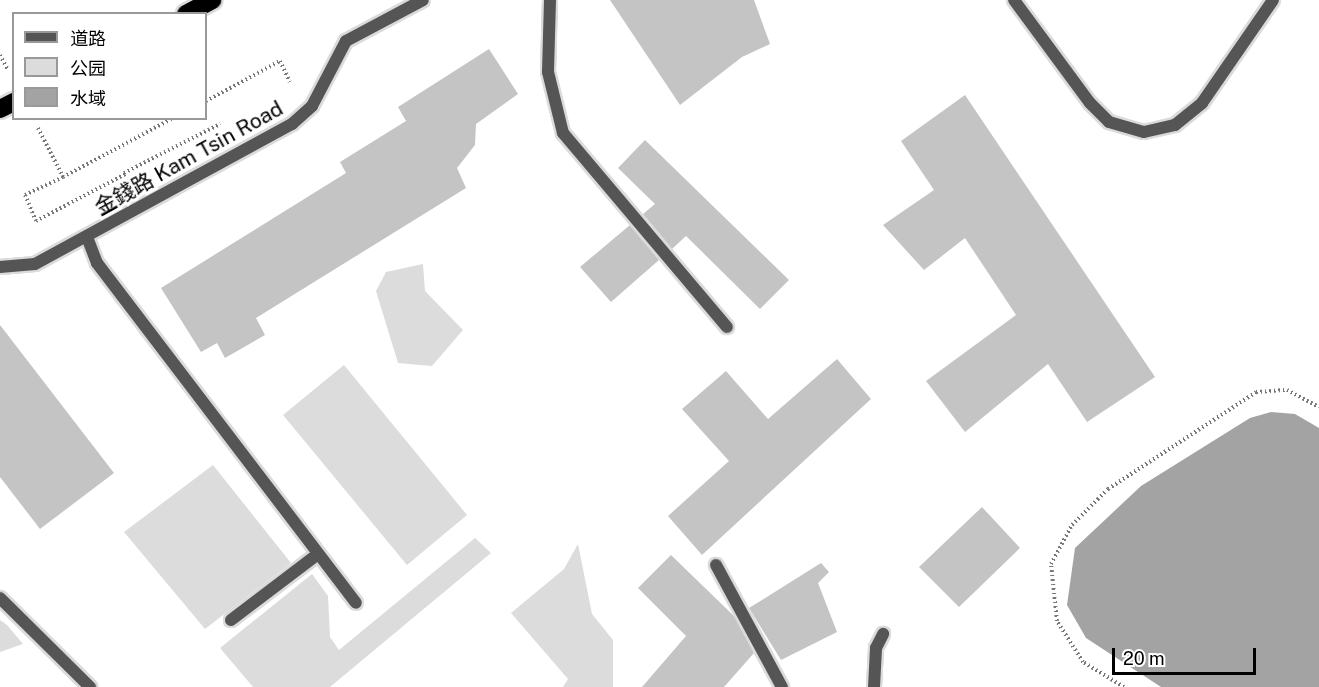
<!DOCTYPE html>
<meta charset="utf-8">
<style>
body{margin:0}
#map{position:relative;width:1319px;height:687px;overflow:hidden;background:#fff;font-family:"Public Sans","Noto Sans SC",sans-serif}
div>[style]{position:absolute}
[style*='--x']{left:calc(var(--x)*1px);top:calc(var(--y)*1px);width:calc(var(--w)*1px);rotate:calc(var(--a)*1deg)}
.green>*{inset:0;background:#dcdcdc}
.water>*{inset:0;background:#a3a3a3}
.building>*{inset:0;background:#c4c4c4}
.path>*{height:4px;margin-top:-2px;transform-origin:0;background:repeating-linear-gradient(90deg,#777 0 1.5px,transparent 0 4.5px)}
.roads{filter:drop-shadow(2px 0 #dbdbdb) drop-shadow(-2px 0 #dbdbdb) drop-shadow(0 2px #dbdbdb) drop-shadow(0 -2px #dbdbdb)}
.service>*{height:12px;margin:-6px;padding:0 6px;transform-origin:6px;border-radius:6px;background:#555}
.tertiary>*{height:12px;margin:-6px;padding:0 6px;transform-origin:6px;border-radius:6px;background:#555}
.motorway>*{height:18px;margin:-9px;padding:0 9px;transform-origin:9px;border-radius:9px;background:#000}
span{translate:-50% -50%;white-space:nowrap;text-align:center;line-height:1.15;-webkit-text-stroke:6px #fff;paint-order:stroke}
.street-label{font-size:21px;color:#000}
.legend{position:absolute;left:12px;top:12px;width:195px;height:108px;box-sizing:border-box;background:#fff;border:2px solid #999;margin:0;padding:8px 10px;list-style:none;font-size:18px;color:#000}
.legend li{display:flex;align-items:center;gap:12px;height:30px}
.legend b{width:30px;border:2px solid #999}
.scale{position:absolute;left:1112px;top:648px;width:144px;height:27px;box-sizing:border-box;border:3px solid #000;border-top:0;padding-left:8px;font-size:18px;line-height:21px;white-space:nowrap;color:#000;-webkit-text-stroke:4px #fff;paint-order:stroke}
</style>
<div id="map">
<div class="green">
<div style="clip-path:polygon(423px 264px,425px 291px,463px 330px,432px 366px,398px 363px,376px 291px,386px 272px)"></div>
<div style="clip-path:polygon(344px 365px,467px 515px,407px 565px,283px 415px)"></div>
<div style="clip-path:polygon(213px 465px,291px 563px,205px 629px,124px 532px)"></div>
<div style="clip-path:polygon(475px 538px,491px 553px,330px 687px,253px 687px,220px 648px,312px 574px,328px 596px,330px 637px,339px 650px)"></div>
<div style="clip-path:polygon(578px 544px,592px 614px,613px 640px,613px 687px,563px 687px,568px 679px,511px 613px,564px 569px)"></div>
<div style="clip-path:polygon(0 620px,7px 625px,23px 644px,0 652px)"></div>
</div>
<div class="water">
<div style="clip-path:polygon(1271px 412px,1295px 414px,1319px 428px,1319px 687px,1161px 687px,1086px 638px,1067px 605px,1075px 548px,1141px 486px,1250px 418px)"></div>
</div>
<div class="building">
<div style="clip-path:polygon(610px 0,754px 0,770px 44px,742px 57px,680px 105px)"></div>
<div style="clip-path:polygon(489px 49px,518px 94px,476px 124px,475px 145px,457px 168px,466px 188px,256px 318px,265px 335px,225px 358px,217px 343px,201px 352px,161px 288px,346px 173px,340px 162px,406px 121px,398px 107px)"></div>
<div style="clip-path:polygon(965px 95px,1155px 377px,1087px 422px,1048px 364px,965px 432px,926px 381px,1016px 315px,965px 238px,924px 270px,883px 225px,934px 190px,901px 141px)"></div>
<div style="clip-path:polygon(645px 140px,789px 280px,760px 309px,686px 236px,672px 249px,643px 214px,655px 204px,618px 168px)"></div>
<div style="clip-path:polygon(630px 225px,659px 260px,611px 302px,580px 267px)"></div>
<div style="clip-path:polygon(0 325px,114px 473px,40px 529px,0 477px)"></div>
<div style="clip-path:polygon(837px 359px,871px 399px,702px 555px,668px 516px,729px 461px,682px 409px,726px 371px,768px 419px)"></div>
<div style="clip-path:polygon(982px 507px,1020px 548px,959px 607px,919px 567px)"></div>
<div style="clip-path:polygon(671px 555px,735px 617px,754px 653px,724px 687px,642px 687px,686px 636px,638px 588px)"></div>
<div style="clip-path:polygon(821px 563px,829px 572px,818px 583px,837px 632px,781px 660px,749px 608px)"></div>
</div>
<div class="path">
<div style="--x:0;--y:55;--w:17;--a:62"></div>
<div style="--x:206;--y:101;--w:84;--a:-28.4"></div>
<div style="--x:280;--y:61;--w:23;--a:65"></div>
<div style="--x:38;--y:128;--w:55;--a:63"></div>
<div style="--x:63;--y:177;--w:125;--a:-28.2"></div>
<div style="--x:124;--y:173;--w:108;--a:-27"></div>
<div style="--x:63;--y:177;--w:42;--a:154.7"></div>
<div style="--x:25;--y:195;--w:28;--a:67"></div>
<div style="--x:36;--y:221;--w:101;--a:-27.8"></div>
<div style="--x:1124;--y:687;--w:48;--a:-148.6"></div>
<div style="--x:1083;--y:662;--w:49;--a:-122.4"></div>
<div style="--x:1057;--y:621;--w:57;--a:-96"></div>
<div style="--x:1051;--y:564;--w:44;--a:-61.7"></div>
<div style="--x:1072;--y:525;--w:51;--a:-45"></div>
<div style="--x:1108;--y:489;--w:177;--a:-33.2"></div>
<div style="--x:1256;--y:392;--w:31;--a:-4"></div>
<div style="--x:1287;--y:390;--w:36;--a:28"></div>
</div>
<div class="roads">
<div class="service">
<div style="--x:550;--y:0;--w:72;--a:91.6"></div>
<div style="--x:548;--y:72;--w:63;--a:76.2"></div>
<div style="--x:563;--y:133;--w:254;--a:49.8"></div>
<div style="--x:1014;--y:0;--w:128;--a:53.6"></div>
<div style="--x:1090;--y:103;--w:27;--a:45"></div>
<div style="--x:1109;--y:122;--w:36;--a:16"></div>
<div style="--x:1144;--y:132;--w:32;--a:-13"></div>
<div style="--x:1175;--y:125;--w:35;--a:-39"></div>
<div style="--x:1202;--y:103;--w:125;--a:-55.4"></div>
<div style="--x:87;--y:237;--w:28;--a:69"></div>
<div style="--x:97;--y:263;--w:427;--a:52.7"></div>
<div style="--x:716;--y:565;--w:139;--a:61.6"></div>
<div style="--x:231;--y:620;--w:109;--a:-37.2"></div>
<div style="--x:874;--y:687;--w:39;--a:-87"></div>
<div style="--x:876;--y:648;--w:16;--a:-63"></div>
</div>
<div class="tertiary">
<div style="--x:0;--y:267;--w:35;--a:-5"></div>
<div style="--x:35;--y:264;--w:293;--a:-28.6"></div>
<div style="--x:292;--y:124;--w:27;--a:-42"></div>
<div style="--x:312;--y:106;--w:73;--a:-62.4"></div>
<div style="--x:346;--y:41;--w:87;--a:-28"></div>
<div style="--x:0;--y:598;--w:127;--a:44.7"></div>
</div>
<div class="motorway">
<div style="--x:186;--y:14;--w:30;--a:-28"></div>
<div style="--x:0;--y:109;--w:16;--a:-27"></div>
</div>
</div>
<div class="street-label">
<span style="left:189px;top:158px;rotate:-29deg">金錢路 Kam Tsin Road</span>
</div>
<ul class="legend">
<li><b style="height:8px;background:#555"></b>道路</li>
<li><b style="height:16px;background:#dcdcdc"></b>公园</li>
<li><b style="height:16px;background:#a3a3a3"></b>水域</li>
</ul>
<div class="scale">20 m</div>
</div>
